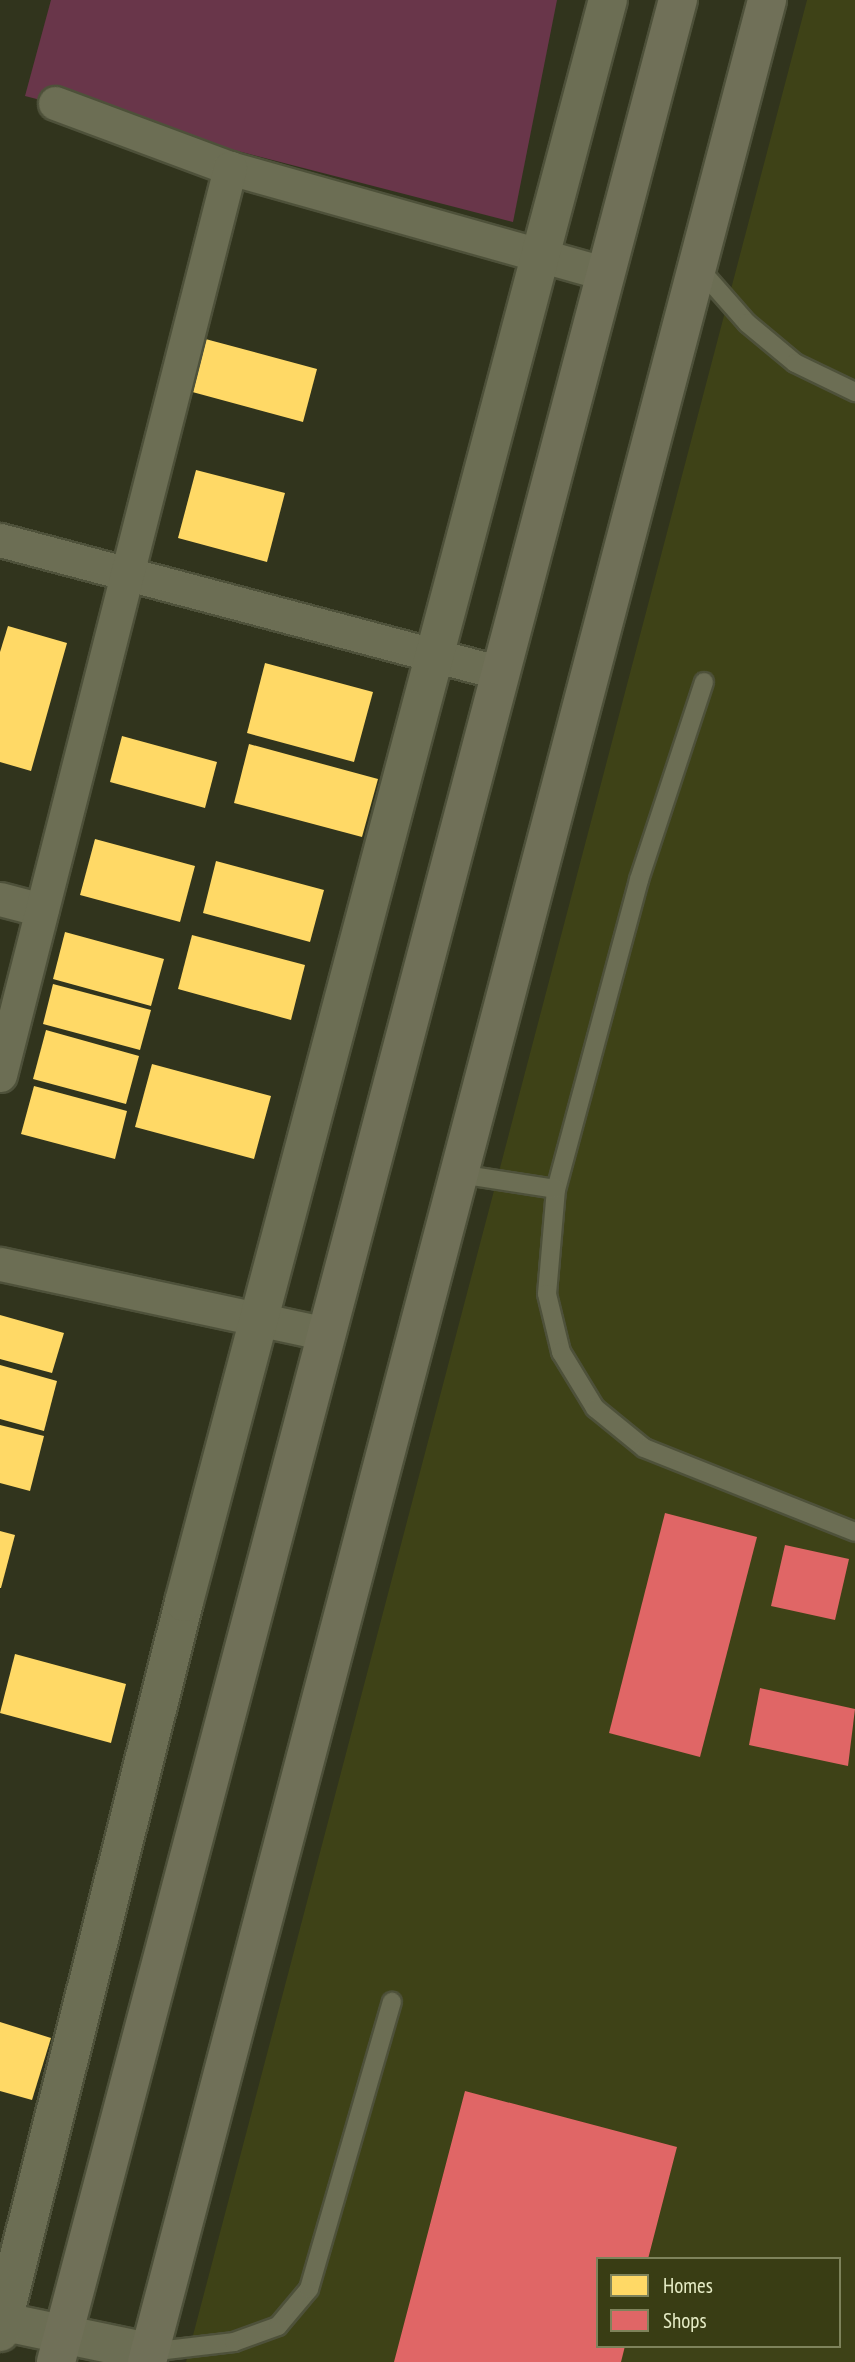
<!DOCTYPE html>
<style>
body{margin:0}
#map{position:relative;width:855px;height:2362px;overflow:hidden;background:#31341d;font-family:"PT Sans Narrow",sans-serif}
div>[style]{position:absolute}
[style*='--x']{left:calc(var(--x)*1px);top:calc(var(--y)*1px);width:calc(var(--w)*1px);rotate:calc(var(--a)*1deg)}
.built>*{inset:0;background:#3e4217}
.green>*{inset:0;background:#69364a}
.homes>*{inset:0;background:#ffd966}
.shops>*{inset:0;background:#e06666}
.roads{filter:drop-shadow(2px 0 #4e513a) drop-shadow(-2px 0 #4e513a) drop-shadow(0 2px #4e513a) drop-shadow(0 -2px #4e513a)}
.service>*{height:18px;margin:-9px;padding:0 9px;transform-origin:9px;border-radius:9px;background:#6c6e54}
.minor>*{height:33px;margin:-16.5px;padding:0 16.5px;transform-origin:16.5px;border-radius:16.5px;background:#6c6e54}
.tertiary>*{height:38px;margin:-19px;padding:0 19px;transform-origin:19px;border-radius:19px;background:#6c6e54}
.secondary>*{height:38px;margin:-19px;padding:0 19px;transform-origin:19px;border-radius:19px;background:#707058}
span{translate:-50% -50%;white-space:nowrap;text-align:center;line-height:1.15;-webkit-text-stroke:7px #393d14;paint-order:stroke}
.legend{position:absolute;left:596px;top:2257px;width:245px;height:91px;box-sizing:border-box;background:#393d14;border:2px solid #7e835b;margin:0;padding:9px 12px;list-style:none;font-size:21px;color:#e6ecc6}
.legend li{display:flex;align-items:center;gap:14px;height:35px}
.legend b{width:35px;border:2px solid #7e835b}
</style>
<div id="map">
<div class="built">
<div style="clip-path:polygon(evenodd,807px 0,855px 0,855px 2362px,186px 2362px,807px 0,598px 2259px,839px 2259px,839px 2346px,598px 2346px,598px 2259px)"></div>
</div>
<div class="green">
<div style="clip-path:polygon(51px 0,557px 0,513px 222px,25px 96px)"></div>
</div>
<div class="homes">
<div style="clip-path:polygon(198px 337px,317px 369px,303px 422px,185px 390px)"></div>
<div style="clip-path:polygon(196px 470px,285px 493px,267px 562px,178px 538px)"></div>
<div style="clip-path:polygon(8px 626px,67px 643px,31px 771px,0 762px,0 652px)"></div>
<div style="clip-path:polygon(265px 663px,373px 692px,354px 762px,247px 733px)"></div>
<div style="clip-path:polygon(122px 736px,217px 762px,205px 808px,110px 782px)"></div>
<div style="clip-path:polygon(249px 744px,378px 779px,362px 837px,234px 803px)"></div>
<div style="clip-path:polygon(95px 839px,195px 866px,180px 922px,80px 895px)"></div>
<div style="clip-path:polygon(216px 861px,324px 890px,310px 942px,203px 913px)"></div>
<div style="clip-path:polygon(65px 932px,164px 959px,151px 1006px,53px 979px)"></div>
<div style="clip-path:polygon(192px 935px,305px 965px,291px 1020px,178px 989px)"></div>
<div style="clip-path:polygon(53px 984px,151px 1010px,140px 1050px,43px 1024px)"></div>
<div style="clip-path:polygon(46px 1030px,139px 1056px,126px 1104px,33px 1079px)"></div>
<div style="clip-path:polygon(152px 1064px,271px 1096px,254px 1159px,135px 1127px)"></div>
<div style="clip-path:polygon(34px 1086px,127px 1111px,115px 1159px,21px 1134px)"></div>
<div style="clip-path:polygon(0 1315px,64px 1333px,52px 1373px,0 1359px)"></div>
<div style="clip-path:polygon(0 1365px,57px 1381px,44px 1431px,0 1419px)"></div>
<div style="clip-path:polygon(0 1425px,44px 1436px,30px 1491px,0 1483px)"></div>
<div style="clip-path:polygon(0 1531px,15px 1535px,1px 1588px,0 1588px)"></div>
<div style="clip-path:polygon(15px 1654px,126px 1684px,111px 1743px,0 1713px)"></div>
<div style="clip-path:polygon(0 2022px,51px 2038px,32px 2100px,0 2091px)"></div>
</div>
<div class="shops">
<div style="clip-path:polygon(665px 1513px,757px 1537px,700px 1757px,609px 1733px)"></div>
<div style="clip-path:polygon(785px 1545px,849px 1559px,835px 1620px,771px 1606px)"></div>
<div style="clip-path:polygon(760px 1688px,855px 1709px,848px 1766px,749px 1745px)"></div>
<div style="clip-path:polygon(465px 2091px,677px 2147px,648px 2259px,598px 2259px,598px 2346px,625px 2346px,621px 2362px,394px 2362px)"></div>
</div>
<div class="roads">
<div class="service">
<div style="--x:697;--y:266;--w:76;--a:48.7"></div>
<div style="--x:747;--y:323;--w:62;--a:39.8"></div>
<div style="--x:795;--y:363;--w:67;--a:25.8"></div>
<div style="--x:704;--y:682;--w:208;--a:108.2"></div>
<div style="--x:639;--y:880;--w:320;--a:105"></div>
<div style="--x:556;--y:1189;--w:105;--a:94.9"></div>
<div style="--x:547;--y:1294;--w:60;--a:76.4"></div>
<div style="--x:561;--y:1352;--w:66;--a:58.7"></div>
<div style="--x:595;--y:1408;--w:63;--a:39.2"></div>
<div style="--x:644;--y:1448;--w:227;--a:21.7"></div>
<div style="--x:459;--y:1174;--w:98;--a:8.8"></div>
<div style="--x:149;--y:2352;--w:86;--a:-6.7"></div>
<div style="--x:234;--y:2342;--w:47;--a:-20"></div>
<div style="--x:278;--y:2326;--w:48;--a:-50"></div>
<div style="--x:309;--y:2289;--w:299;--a:-73.9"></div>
</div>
<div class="minor">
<div style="--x:55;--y:103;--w:187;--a:20.4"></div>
<div style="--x:230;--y:168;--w:391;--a:15.7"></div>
<div style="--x:0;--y:540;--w:518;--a:14.87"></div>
<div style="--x:0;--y:899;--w:43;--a:14.7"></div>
<div style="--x:0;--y:1075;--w:936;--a:-75.77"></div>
<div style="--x:0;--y:1264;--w:334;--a:12.1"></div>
</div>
<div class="tertiary">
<div style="--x:0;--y:2321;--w:152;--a:11.8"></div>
<div style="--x:0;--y:2332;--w:753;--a:-75.85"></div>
<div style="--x:184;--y:1602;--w:1657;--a:-75.18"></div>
</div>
<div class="secondary">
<div style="--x:56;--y:2362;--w:2443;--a:-75.25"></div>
<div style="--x:147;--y:2362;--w:2442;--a:-75.29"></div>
</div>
</div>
<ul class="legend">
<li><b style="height:19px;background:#ffd966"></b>Homes</li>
<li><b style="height:19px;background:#e06666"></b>Shops</li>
</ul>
</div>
